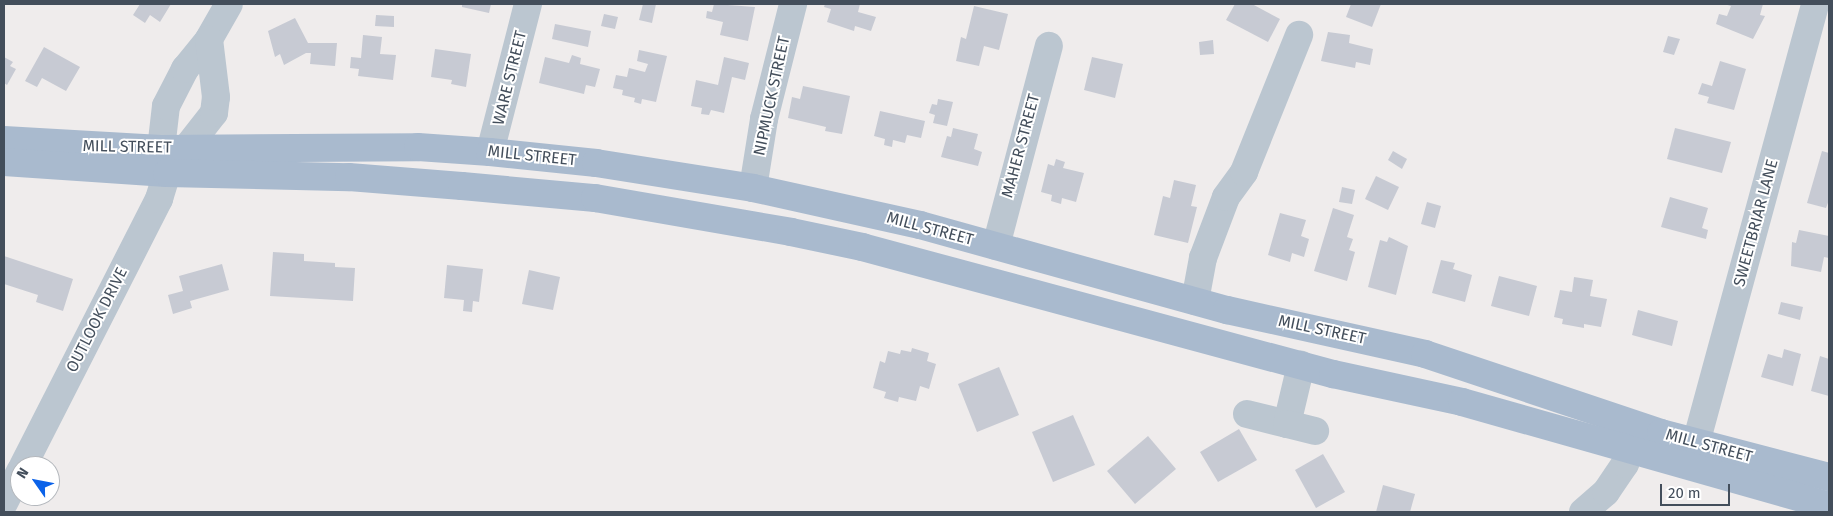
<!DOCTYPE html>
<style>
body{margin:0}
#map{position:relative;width:1833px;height:516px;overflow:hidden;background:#efecec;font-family:"Fira Sans",sans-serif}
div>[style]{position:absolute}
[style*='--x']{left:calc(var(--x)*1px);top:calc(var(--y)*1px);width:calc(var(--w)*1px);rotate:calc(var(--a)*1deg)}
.building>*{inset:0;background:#c7cad3}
.minor>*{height:28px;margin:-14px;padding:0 14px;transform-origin:14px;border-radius:14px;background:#bbc6d0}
.major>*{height:28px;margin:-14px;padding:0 14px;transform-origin:14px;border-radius:14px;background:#a9bace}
span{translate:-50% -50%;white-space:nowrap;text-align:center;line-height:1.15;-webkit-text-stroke:4px #fff;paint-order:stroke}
.street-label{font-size:16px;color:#434e5b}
.frame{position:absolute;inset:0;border:5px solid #434e5b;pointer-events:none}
.north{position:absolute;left:10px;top:456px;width:50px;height:50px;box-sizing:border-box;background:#fff;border:1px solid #b4b8bd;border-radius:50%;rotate:303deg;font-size:14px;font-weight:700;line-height:20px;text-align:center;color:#434e5b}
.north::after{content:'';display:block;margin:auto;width:18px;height:22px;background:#0b62e9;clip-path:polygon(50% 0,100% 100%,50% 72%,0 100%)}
.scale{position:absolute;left:1660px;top:484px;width:70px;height:22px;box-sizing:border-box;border:2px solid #434e5b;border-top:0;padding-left:6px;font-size:15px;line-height:18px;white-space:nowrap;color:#434e5b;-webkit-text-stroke:4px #fff;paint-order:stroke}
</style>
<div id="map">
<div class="building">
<div style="clip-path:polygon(140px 4px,171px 4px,160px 22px,150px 15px,145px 23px,133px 15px)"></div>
<div style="clip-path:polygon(462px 4px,491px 4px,489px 13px,462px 7px)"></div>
<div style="clip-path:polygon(643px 4px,656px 4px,652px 23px,639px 20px)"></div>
<div style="clip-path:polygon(714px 4px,755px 7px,748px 41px,720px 35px,723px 22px,706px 18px,707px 11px,712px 12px)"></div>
<div style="clip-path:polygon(825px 4px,860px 4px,858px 12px,876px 17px,871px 31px,855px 26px,854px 31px,827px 22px,831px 9px,824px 7px)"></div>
<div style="clip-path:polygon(1235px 4px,1252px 4px,1280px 19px,1268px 42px,1226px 20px)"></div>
<div style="clip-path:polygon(1351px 4px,1381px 4px,1372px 27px,1346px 17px)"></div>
<div style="clip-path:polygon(1724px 4px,1763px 4px,1760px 15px,1765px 16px,1753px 39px,1716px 24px,1719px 14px,1727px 16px,1731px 6px)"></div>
<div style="clip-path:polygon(974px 6px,1008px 14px,999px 50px,984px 46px,979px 66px,956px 61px,961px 37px,966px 39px)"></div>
<div style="clip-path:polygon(604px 14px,618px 17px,615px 29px,601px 26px)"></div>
<div style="clip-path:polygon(376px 15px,394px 16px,394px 27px,375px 26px)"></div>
<div style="clip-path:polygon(295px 18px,308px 43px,337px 43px,335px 66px,310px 64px,311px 53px,306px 53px,284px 65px,280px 54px,275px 57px,268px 31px)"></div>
<div style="clip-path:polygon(555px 24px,591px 31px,588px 47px,552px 39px)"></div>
<div style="clip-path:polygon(1328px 32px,1350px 35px,1349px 43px,1373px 49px,1370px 65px,1356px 62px,1355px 68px,1321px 61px)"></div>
<div style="clip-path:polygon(363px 35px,382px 37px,380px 54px,396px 55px,393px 80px,358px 76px,359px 69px,350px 68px,351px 57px,361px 58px)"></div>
<div style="clip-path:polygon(1668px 36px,1680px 39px,1674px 55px,1663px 52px)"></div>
<div style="clip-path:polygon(1213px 40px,1214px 54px,1200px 55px,1199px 42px)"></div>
<div style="clip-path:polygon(44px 47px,80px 67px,66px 91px,42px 78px,37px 87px,25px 81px)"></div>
<div style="clip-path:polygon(435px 49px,471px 54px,466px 87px,451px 84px,452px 80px,431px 77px)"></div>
<div style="clip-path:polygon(639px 50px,667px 56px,656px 102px,642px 99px,641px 104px,634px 102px,635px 98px,622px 95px,623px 90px,613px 88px,616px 75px,627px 77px,629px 68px,645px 72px,648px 64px,637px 61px)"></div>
<div style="clip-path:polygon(572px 55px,581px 58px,580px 64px,600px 69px,595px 87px,586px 85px,584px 94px,539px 83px,545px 57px,569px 63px)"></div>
<div style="clip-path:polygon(4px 57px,13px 62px,10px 66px,16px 69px,7px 85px,4px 83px)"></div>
<div style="clip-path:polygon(724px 57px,749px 63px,745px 80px,732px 77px,724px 113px,711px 110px,709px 115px,701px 114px,702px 108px,691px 106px,696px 80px,718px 85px)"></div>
<div style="clip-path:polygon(1092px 57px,1123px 64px,1115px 98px,1084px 90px)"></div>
<div style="clip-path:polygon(1720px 61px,1746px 69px,1734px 110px,1707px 103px,1709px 97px,1698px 94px,1702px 83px,1712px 86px)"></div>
<div style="clip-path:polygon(803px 86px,850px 96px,842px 134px,825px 131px,826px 127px,788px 118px,792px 97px,800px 99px)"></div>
<div style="clip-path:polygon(938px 99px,953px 102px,947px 126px,933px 123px,935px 115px,929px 113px,932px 104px,937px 105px)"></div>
<div style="clip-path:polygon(880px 111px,925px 121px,921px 138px,907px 135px,905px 143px,893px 140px,892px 147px,884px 145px,885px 139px,874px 136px)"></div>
<div style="clip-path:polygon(953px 128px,978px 134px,974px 149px,982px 152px,978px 166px,941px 157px,947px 136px,951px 137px)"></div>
<div style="clip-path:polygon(1675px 128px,1731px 142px,1722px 173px,1667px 159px)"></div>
<div style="clip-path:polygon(1393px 151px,1407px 159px,1402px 169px,1388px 160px)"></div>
<div style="clip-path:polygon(1822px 151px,1829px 153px,1829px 200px,1826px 208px,1807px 203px)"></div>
<div style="clip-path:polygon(1056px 159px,1065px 162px,1063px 168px,1084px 173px,1076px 202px,1062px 198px,1061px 204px,1051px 201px,1052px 195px,1041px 192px,1048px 164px,1054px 166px)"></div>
<div style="clip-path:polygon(1376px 176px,1399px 187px,1388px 210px,1365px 199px)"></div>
<div style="clip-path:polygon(1174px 180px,1196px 185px,1191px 206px,1197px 207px,1188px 243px,1154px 235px,1163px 196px,1170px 198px)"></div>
<div style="clip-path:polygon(1342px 187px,1355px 190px,1352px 204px,1339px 202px)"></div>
<div style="clip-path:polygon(1670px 197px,1708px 208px,1702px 228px,1708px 230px,1706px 239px,1661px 227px)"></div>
<div style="clip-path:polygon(1427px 202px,1441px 206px,1435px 228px,1421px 224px)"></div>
<div style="clip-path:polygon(1333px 208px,1354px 215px,1347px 237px,1353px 239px,1349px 250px,1355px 252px,1347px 281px,1314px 271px)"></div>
<div style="clip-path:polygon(1280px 213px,1306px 220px,1301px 236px,1309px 239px,1304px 257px,1292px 253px,1290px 262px,1268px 255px)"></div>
<div style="clip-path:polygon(1799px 230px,1829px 236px,1829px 258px,1824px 257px,1821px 272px,1791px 266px,1792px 242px,1796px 243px)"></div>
<div style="clip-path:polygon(1389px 237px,1408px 246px,1396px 295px,1368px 287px,1380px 240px,1387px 242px)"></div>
<div style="clip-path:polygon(273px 252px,304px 254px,304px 261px,335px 263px,335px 267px,355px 268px,353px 301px,270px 296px)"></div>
<div style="clip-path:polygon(4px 256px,73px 279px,63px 311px,36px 302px,38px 295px,4px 284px)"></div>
<div style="clip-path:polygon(1441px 260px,1455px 263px,1453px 269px,1472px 275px,1465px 302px,1432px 293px)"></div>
<div style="clip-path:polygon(222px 264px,229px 290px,190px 301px,192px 308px,173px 314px,168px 295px,183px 291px,179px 276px)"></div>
<div style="clip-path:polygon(447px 265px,483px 269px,479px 302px,473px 301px,472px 312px,463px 311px,464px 300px,444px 298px)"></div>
<div style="clip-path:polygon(529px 270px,560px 277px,553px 310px,522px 304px)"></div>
<div style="clip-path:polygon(1499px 276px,1537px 286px,1529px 316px,1491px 306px)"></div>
<div style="clip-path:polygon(1574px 277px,1593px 280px,1590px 296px,1607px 299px,1601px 327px,1584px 324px,1584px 328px,1562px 324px,1563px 319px,1554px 317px,1560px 290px,1572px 292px)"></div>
<div style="clip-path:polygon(1781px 302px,1803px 307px,1800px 320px,1778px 314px)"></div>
<div style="clip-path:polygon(1638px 310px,1678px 321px,1672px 346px,1632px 335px)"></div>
<div style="clip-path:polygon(912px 348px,929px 353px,927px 361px,936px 364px,929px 389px,920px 386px,916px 401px,899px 397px,898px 402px,884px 398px,886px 392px,873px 388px,880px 361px,885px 363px,888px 351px,900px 354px,901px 350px,911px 352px)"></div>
<div style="clip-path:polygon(1784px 349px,1801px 354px,1793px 386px,1761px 377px,1768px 354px,1782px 358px)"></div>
<div style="clip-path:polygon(1820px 356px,1829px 359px,1829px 396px,1811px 391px)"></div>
<div style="clip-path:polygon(999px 367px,1019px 415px,977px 432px,958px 384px)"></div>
<div style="clip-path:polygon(1073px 415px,1095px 465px,1053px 482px,1032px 432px)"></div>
<div style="clip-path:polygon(1239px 429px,1257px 460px,1218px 482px,1200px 452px)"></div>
<div style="clip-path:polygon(1148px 436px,1176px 469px,1135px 504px,1107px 471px)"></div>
<div style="clip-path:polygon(1323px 454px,1345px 492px,1316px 508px,1295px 470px)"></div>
<div style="clip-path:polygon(1383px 485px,1415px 494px,1410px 512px,1376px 512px)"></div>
</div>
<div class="minor">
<div style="--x:490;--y:152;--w:153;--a:-75.6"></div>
<div style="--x:166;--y:171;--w:23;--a:-103"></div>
<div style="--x:161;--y:149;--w:43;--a:-83.4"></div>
<div style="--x:166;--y:106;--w:42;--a:-62.8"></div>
<div style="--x:185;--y:69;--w:38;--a:-51"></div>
<div style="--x:209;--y:39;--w:40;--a:-60.3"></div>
<div style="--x:753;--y:188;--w:70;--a:-80.9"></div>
<div style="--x:764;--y:119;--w:119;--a:-75.8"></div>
<div style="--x:996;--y:246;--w:207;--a:-75.2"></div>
<div style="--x:1195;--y:301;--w:44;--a:-79.5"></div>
<div style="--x:1203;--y:258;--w:65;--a:-69.3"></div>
<div style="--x:1226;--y:197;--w:31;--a:-54"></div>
<div style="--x:1244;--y:172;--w:148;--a:-68.1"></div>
<div style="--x:1247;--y:414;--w:41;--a:14"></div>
<div style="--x:1287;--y:424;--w:61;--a:-76.7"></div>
<div style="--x:1287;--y:424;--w:29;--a:14"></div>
<div style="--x:1696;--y:443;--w:455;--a:-74.8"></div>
<div style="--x:23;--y:466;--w:300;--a:-63"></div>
<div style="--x:159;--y:199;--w:27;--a:-73"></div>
<div style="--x:167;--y:173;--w:76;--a:-51.9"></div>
<div style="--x:214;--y:113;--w:16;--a:-83"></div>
<div style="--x:216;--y:97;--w:58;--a:-96.9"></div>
<div style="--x:4;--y:503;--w:36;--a:-63"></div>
<div style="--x:1583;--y:512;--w:30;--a:-41"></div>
<div style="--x:1606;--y:492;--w:34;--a:-56"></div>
<div style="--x:1625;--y:464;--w:39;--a:-72"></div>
</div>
<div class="major">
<div style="--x:4;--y:140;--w:157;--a:3.3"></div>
<div style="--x:161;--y:149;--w:257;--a:-0.4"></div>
<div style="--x:418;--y:147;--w:72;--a:4"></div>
<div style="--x:490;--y:152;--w:107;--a:5.9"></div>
<div style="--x:596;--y:163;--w:159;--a:9"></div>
<div style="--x:753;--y:188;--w:171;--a:12.5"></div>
<div style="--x:920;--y:225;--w:319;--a:15.5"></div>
<div style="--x:1227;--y:310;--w:203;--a:12.5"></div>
<div style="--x:1425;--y:354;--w:249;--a:18.5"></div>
<div style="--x:1661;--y:433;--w:174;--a:14.7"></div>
<div style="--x:4;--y:162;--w:163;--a:3.9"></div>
<div style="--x:167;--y:173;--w:182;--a:1.3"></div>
<div style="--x:349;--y:177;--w:113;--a:4.6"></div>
<div style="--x:462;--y:186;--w:134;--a:5.2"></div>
<div style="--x:595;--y:198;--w:199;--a:9.8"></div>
<div style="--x:791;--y:232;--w:73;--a:11.9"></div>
<div style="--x:862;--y:247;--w:488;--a:15.1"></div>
<div style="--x:1333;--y:374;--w:132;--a:12.2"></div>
<div style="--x:1462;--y:402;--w:381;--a:15.8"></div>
</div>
<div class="street-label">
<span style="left:510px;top:78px;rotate:-76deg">WARE STREET</span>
<span style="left:772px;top:96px;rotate:-78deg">NIPMUCK STREET</span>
<span style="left:1021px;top:146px;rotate:-75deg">MAHER STREET</span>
<span style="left:127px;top:147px;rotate:1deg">MILL STREET</span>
<span style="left:532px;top:156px;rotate:6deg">MILL STREET</span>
<span style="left:1756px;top:223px;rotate:-75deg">SWEETBRIAR LANE</span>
<span style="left:930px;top:229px;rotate:15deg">MILL STREET</span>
<span style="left:97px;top:320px;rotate:-63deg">OUTLOOK DRIVE</span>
<span style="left:1322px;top:330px;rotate:12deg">MILL STREET</span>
<span style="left:1709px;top:446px;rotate:15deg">MILL STREET</span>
</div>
<div class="frame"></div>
<div class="north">N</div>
<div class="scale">20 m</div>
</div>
